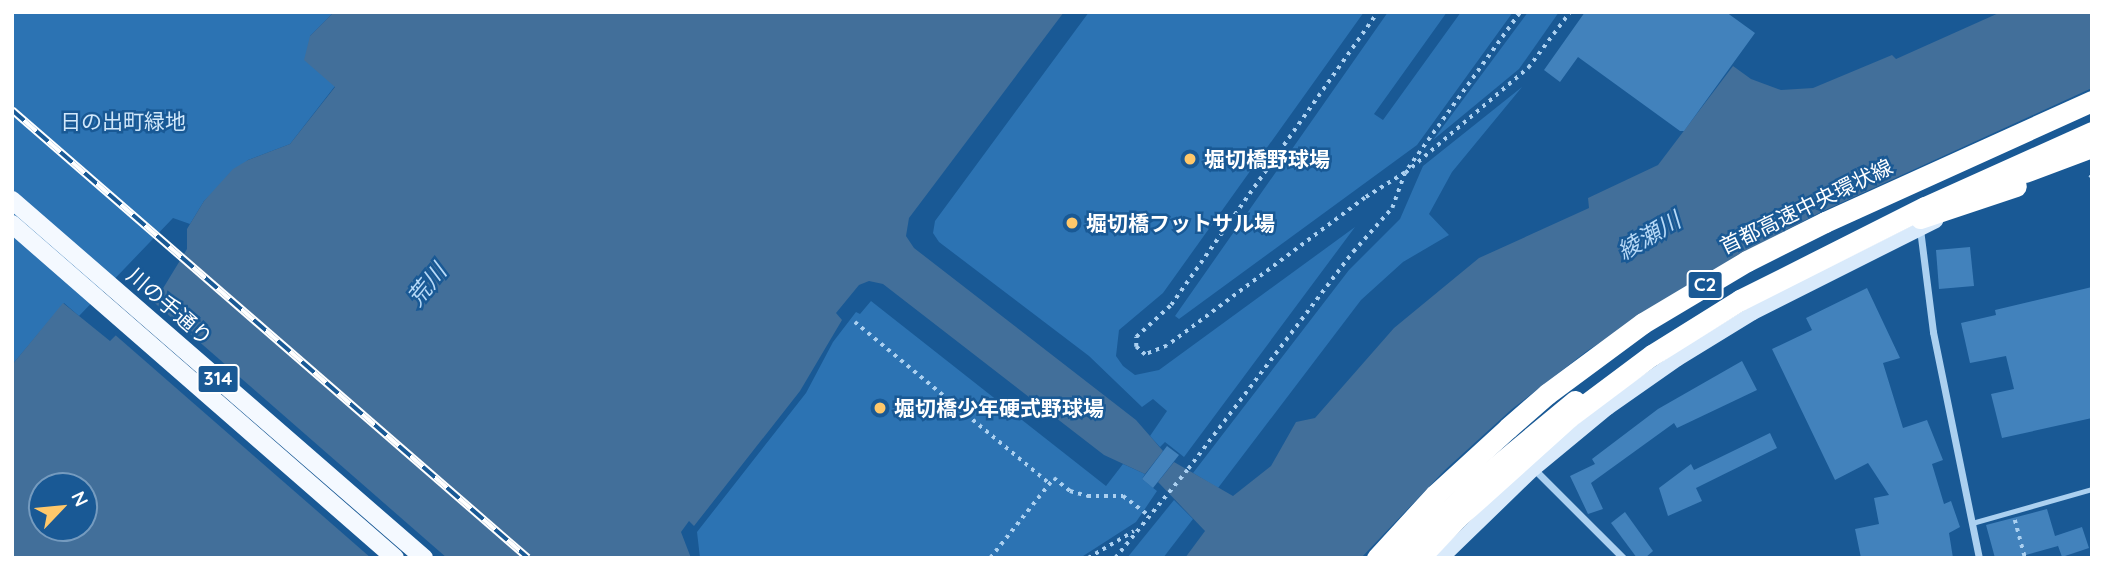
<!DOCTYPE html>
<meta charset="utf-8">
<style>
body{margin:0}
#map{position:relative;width:2104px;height:570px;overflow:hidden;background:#195995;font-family:Quicksand,"Noto Sans JP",sans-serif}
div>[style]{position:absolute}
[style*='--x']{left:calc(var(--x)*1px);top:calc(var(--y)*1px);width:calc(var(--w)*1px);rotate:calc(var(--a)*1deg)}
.green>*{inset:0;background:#2c73b3}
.water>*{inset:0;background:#426f9a}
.pier>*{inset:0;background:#195995}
.building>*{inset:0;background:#4282bc}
.path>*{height:3.5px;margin-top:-1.75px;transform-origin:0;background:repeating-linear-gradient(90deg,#abd0f0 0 3.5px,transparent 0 8.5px)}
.service>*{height:5px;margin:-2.5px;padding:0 2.5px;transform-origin:2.5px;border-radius:2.5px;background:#abd0f0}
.minor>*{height:7px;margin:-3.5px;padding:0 3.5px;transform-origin:3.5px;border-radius:3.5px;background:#abd0f0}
.secondary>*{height:14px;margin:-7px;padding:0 7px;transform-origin:7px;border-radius:7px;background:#d9eafb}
.primary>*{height:18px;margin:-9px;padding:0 9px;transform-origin:9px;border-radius:9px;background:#f4f9ff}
.motorway>*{height:21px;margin:-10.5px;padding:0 10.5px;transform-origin:10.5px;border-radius:10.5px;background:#fff}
.rail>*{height:8px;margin-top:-4px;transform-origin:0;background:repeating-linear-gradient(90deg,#195995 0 16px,#fff 0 32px);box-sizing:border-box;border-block:2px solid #fff}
.motorway-bridge>*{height:21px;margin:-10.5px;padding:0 10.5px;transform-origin:10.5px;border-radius:10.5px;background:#fff}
.dots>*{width:19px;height:19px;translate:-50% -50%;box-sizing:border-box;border:4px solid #195995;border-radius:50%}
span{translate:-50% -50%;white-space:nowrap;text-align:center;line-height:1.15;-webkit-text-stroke:5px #195995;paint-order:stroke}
.shield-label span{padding:2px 5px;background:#195995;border:2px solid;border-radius:5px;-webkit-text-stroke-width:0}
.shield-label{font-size:19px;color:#fff;font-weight:700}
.park-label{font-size:21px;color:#d1e8fb}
.poi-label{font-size:21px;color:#fff;font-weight:700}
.left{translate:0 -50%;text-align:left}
.street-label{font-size:21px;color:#fff}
.water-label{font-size:23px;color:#b7d9f7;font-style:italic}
.frame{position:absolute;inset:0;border:14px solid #fff;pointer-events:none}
.north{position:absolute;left:28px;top:472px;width:70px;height:70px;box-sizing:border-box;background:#195995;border:2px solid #759bbf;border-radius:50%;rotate:64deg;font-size:19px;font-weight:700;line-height:28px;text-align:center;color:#fff}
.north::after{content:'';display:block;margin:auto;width:24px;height:32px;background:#ffc86a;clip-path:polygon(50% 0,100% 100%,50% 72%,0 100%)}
</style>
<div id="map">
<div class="green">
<div style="clip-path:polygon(12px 12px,334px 12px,310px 36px,335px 86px,290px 144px,248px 160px,204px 201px,190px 224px,173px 218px,79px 316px,64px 303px,12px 365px)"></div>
<div style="clip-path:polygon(1089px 12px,1364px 12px,1163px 293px,1119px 330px,1116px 356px,1123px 366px,1135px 375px,1159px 370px,1355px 227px,1184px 457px,1165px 442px,1160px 447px,1150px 436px,1167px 411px,1153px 399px,1142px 407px,1089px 356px,939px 242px,933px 233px,935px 221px)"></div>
<div style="clip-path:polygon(1388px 12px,1447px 12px,1374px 114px,1383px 120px,1461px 12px,1513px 12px,1417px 145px,1179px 319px,1175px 316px)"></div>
<div style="clip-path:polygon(1528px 12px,1559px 12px,1519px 69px,1433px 140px)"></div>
<div style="clip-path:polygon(1522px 87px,1452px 172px,1429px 214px,1449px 235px,1403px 262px,1361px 300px,1218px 488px,1193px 473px,1349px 270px,1400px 219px,1423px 166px)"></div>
<div style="clip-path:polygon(871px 301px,1106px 486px,1123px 464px,1145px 474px,1142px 479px,1157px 491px,1136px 522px,1080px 558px,700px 558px,697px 532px,806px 393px,833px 342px,856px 312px,860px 314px)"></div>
<div style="clip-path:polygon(1174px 500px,1193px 519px,1163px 558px,1127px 558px)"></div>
</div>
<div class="water">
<div style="clip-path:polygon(evenodd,334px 12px,1064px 12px,909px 218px,906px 236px,914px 248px,1136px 420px,1163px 451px,1145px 474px,1104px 455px,883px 284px,869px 281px,859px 285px,836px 313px,842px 320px,800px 391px,694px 526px,689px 521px,681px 532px,691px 558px,12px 558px,12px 365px,63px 303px,110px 341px,162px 290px,187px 249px,187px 229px,204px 201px,233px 169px,248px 160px,290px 144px,335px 87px,304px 60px,310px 36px,334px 12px,42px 486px,84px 486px,84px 528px,42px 528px,42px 486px)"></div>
<div style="clip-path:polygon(2001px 12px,2092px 12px,2092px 88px,1821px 212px,1736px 256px,1587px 351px,1512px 409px,1445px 470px,1361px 558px,1185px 558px,1205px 531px,1158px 482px,1174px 462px,1233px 496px,1271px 466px,1296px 422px,1315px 418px,1394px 328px,1479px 258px,1589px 208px,1588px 198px,1658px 165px,1733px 66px,1751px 79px,1781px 90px,1813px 88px,1892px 55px,1896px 59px)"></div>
</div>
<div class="pier">
<div style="clip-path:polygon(149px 298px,447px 558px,371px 558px,113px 333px)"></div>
</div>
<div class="building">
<div style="clip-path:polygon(1585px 12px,1726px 12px,1755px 33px,1684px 131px,1680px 131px,1578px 57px,1560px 82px,1544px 70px)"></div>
<div style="clip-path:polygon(1970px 247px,1974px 286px,1939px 289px,1936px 250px)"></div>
<div style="clip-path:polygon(2092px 287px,2092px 418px,2002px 438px,1991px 394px,2014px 389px,2006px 356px,1970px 363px,1961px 323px,1996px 315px,1995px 310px)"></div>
<div style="clip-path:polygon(1867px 288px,1900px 358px,1883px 363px,1903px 428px,1927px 420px,1943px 460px,1932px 464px,1944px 504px,1951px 501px,1960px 527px,1949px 533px,1953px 558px,1861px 558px,1855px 529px,1879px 524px,1874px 498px,1889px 495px,1868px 463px,1835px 480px,1772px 349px,1812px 330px,1806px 318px)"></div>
<div style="clip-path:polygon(1742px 361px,1757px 390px,1677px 428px,1674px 423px,1591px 483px,1603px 509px,1588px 514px,1570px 476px,1595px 464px,1592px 459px,1658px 409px)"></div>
<div style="clip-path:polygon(1770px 433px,1777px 448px,1696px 488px,1702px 501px,1668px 516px,1659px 488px,1691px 464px,1694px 470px)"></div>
<div style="clip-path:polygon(1167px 446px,1179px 455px,1153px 488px,1142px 479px)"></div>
<div style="clip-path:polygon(2047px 509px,2055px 536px,2082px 527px,2089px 548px,2062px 557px,2057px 543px,2058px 546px,2015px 558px,1995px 558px,1986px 525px)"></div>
<div style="clip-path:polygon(1625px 512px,1653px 551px,1645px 558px,1637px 558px,1611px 523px)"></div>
</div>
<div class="path">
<div style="--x:1408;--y:168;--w:192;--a:-54.3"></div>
<div style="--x:1405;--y:173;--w:162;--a:-40.5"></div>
<div style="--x:1528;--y:68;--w:70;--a:-53.1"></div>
<div style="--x:2090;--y:175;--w:3;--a:45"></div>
<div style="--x:855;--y:322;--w:254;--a:39.7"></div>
<div style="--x:2015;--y:520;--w:39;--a:75"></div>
<div style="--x:990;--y:558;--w:102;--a:-51.3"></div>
<div style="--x:1054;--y:478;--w:21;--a:39"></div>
<div style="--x:1070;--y:491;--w:18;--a:16"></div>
<div style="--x:1087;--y:496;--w:36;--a:0"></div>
<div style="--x:1123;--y:496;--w:31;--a:37"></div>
<div style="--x:1088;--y:558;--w:53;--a:-30.4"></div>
<div style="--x:1115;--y:558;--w:115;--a:-50.6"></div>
<div style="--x:1188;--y:469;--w:273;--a:-52.8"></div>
<div style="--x:1353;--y:252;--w:59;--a:-48.4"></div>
<div style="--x:1392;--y:208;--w:37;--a:-70"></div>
<div style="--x:1405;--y:173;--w:47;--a:148"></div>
<div style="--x:1365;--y:198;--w:247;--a:143.2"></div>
<div style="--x:1167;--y:346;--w:24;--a:158"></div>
<div style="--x:1145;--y:355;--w:12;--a:-138"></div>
<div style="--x:1136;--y:347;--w:10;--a:-90"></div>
<div style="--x:1136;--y:337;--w:47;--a:-42.4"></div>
<div style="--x:1171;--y:305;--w:359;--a:-54.8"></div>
</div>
<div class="service">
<div style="--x:1972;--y:523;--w:125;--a:-15.8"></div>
</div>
<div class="minor">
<div style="--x:1920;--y:229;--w:104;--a:82.8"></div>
<div style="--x:1933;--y:332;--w:231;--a:78.5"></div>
<div style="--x:1534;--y:469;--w:126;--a:45"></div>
</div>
<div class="secondary">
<div style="--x:1442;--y:558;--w:128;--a:-44.1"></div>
<div style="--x:1534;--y:469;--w:96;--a:-39.5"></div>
<div style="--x:1608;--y:408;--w:85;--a:-35"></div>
<div style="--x:1678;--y:359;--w:88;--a:-31.5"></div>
<div style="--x:1753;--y:313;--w:205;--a:-26.7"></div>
</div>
<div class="primary">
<div style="--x:12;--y:200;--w:546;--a:40.99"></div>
<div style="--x:12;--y:224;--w:508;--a:41.09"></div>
</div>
<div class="motorway">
<div style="--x:2025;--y:172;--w:72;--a:-20.5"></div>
<div style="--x:1920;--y:218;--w:101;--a:-18.4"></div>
<div style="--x:1399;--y:558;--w:114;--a:-43.9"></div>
<div style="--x:1481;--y:479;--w:122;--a:-39.7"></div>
</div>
<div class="rail">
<div style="--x:12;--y:110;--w:683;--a:40.97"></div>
</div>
<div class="motorway-bridge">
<div style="--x:1377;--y:558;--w:86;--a:-47.4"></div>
<div style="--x:1435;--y:495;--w:99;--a:-42.5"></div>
<div style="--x:1508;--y:428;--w:52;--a:-41.1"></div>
<div style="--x:1547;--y:394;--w:119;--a:-36.5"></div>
<div style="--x:1643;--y:323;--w:121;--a:-30.8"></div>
<div style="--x:1747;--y:261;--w:87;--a:-26.6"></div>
<div style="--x:1825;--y:222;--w:293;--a:-24.4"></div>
<div style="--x:1419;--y:558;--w:55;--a:-46.5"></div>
<div style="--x:1457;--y:518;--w:151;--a:-42"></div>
<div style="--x:1569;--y:417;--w:104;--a:-36.8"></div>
<div style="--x:1652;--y:355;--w:104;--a:-32"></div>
<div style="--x:1740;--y:300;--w:207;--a:-26.7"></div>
<div style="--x:1925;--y:207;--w:183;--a:-24.2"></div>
</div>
<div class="dots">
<div style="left:1190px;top:159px;background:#ffc86a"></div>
<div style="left:1072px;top:223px;background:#ffc86a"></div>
<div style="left:880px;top:408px;background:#ffc86a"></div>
</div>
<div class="shield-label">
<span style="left:1705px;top:285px">C2</span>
<span style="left:218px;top:379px">314</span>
</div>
<div class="park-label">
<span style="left:123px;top:121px">日の出町緑地</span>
</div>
<div class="poi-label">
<span class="left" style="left:1204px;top:159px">堀切橋野球場</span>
<span class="left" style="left:1086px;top:223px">堀切橋フットサル場</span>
<span class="left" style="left:894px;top:408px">堀切橋少年硬式野球場</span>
</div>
<div class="street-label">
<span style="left:1806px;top:206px;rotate:-26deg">首都高速中央環状線</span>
<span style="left:170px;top:306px;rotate:41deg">川の手通り</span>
</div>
<div class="water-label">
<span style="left:1649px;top:236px;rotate:-31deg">綾瀬川</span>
<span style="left:427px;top:285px;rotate:-51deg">荒川</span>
</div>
<div class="frame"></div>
<div class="north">N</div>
</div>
